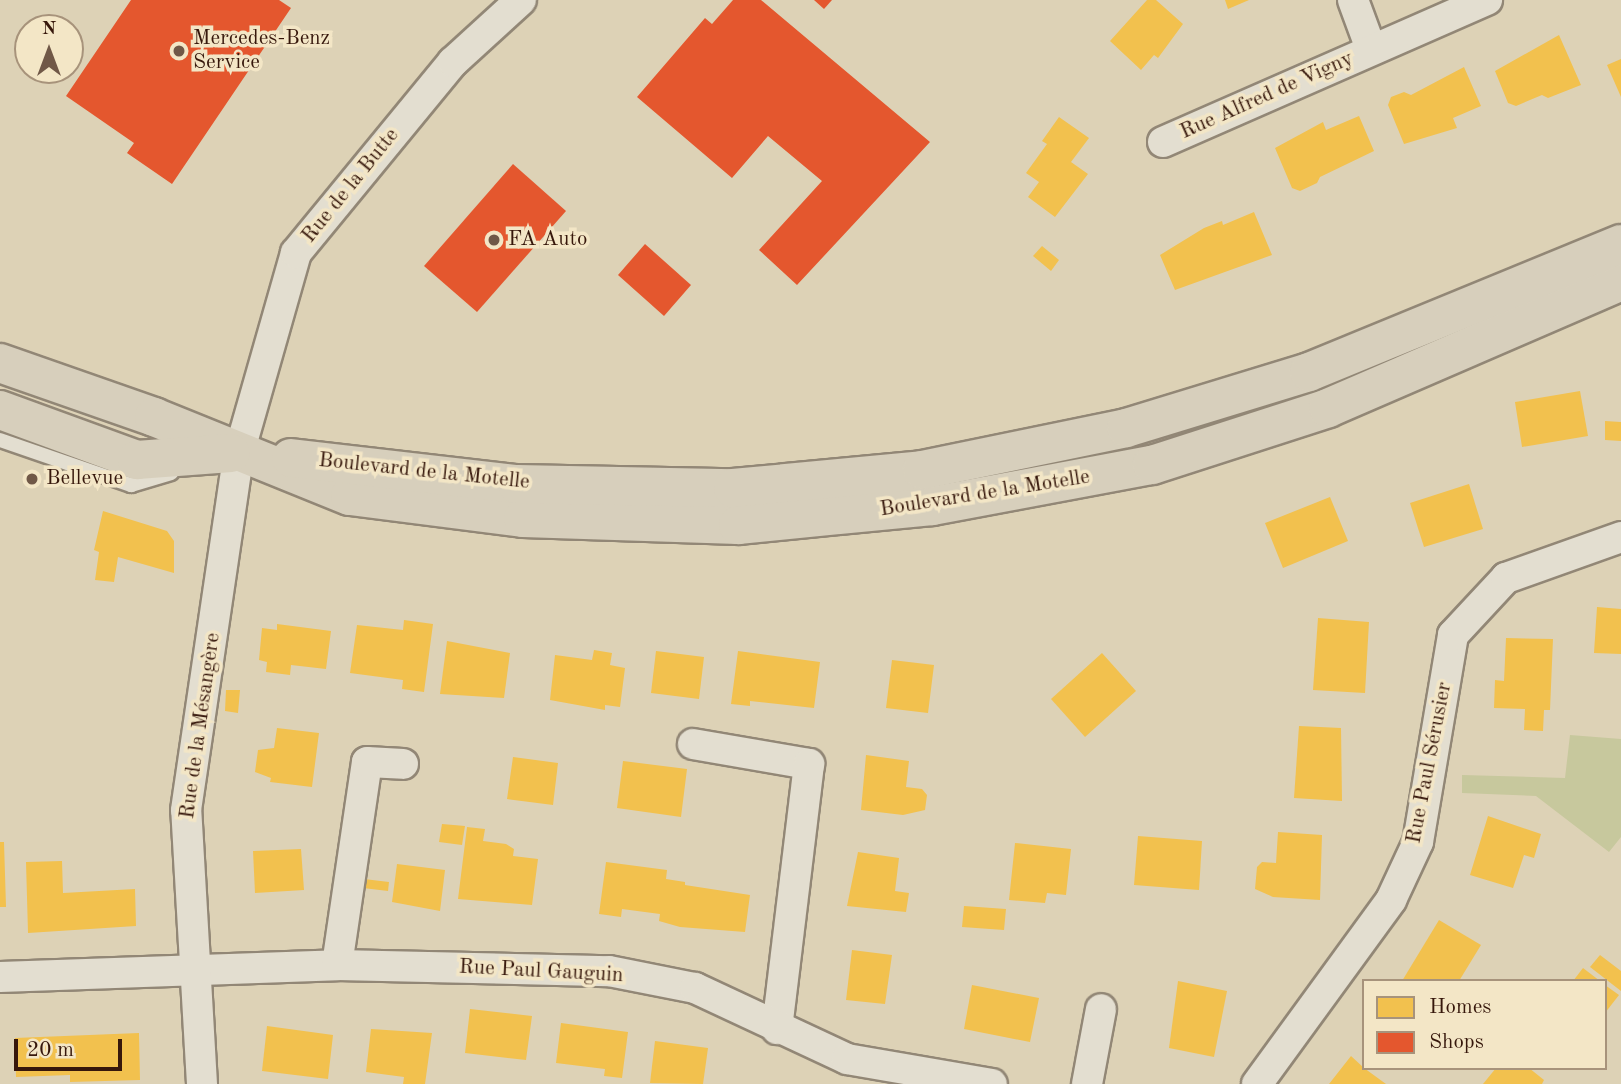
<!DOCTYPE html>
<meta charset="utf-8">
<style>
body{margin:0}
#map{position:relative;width:1621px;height:1084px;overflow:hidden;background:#ddd2b6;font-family:"Old Standard TT",serif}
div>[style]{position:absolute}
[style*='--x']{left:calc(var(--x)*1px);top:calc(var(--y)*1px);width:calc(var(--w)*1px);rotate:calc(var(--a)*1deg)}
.green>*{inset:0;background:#c7c89d}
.homes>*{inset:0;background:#f2c14e}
.shops>*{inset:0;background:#e4572e}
.roads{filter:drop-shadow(2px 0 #928776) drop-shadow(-2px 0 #928776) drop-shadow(0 2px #928776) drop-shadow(0 -2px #928776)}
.service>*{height:14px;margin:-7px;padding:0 7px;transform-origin:7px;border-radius:7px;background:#e3ded0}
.minor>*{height:30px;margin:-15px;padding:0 15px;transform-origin:15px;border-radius:15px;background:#e3ded0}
.primary>*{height:38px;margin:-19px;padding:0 19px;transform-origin:19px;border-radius:19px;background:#d7cfbc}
.dots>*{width:19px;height:19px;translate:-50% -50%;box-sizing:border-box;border:4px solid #f3e6c6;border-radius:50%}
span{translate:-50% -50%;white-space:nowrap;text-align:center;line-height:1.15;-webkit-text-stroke:7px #f3e6c6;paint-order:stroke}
.poi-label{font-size:21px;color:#36170b}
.left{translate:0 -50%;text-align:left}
.street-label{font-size:21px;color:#36170b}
.legend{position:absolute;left:1362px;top:979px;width:245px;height:91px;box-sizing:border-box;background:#f3e6c6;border:2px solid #a7937b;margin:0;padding:9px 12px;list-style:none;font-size:21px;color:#36170b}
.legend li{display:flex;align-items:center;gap:14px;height:35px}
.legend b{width:35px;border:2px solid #a7937b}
.north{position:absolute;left:14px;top:14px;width:70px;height:70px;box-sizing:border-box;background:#f3e6c6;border:2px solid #a7937b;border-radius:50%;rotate:0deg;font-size:19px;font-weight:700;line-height:28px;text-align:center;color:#36170b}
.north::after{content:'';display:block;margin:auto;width:24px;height:32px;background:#705847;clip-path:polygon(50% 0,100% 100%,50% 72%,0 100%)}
.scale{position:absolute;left:14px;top:1039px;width:108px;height:32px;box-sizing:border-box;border:4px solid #36170b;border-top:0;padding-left:9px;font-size:21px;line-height:24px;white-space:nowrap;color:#36170b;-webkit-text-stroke:5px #f3e6c6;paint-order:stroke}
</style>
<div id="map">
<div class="green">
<div style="clip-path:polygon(1570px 735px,1621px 739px,1621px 837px,1609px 852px,1536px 796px,1462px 793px,1462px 775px,1565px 778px)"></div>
</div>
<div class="homes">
<div style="clip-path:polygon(1147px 0,1156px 0,1183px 24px,1158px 58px,1154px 55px,1141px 70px,1110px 41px)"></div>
<div style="clip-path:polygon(1225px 0,1249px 0,1228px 9px)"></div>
<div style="clip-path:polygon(1559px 35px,1581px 85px,1548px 98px,1542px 95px,1516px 106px,1508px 103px,1495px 71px)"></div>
<div style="clip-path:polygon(1621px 59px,1621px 97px,1607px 65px)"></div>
<div style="clip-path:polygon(1464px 67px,1481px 106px,1453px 118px,1457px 128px,1404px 144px,1388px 105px,1391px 97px,1404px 92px,1411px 95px)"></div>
<div style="clip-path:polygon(1359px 116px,1374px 151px,1320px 177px,1317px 183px,1300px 191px,1292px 188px,1275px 148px,1323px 122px,1326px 130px)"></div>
<div style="clip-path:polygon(1059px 117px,1089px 138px,1071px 162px,1088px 174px,1055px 217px,1028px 197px,1039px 182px,1026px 173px,1047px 144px,1042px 141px)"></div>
<div style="clip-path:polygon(1254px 212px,1272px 255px,1175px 290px,1160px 255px,1204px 228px,1222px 221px,1223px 225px)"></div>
<div style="clip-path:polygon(1042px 246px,1059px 260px,1051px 271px,1033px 256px)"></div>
<div style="clip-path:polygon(1580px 391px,1588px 436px,1522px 447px,1515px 402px)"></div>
<div style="clip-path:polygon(1605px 421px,1621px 422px,1621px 441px,1605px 440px)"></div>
<div style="clip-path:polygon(1469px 484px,1483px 529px,1424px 547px,1410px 503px)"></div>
<div style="clip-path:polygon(1330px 497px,1348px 541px,1283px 568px,1265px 523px)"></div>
<div style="clip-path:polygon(103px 511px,167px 531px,174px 541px,174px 573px,118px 557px,114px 582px,95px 580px,99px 552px,94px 550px)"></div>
<div style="clip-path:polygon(1597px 607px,1621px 609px,1621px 654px,1594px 653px)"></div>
<div style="clip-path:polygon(1318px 618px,1369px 622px,1365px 693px,1313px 690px)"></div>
<div style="clip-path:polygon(404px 620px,433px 624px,424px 692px,402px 689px,403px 680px,350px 673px,357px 625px,403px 630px)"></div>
<div style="clip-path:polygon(277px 624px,331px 631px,326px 669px,291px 665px,290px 675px,266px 672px,267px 662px,259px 660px,262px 628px,277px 630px)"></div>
<div style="clip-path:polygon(1506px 638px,1553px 639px,1550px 710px,1544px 710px,1543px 731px,1524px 730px,1525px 709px,1494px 708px,1495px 680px,1504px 681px)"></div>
<div style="clip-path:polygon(447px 641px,510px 653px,504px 698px,440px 694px)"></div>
<div style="clip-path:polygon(594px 650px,612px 653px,610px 665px,625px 668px,620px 707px,605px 705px,605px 710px,550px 700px,555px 655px,592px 660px)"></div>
<div style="clip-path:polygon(656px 651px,704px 657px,699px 699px,651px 693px)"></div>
<div style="clip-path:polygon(738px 651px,820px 662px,814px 708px,750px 701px,750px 706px,731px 704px)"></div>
<div style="clip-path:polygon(1102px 653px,1136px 691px,1085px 737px,1051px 699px)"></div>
<div style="clip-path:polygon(892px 660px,934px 665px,928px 713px,886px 708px)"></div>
<div style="clip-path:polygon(226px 690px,240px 690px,238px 713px,225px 711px)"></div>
<div style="clip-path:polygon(1299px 726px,1341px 728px,1342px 801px,1294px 798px)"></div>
<div style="clip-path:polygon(277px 728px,319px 733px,312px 787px,270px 782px,271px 778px,255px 772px,258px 750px,274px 748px)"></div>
<div style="clip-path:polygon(866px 755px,909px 761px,906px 787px,922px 789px,927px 795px,925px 810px,903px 815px,861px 810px)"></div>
<div style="clip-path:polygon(513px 757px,558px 763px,553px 805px,507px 799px)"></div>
<div style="clip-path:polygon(623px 761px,687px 769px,681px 817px,617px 808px)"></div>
<div style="clip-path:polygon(1488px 816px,1541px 834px,1534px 858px,1524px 855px,1513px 888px,1470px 875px)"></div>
<div style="clip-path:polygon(442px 824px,465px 826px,462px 845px,439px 842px)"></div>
<div style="clip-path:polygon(467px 827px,485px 829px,483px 841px,506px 844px,514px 849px,513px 856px,538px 859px,532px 905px,458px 899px)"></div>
<div style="clip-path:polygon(1278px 832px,1322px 835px,1320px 900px,1273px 897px,1255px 889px,1257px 867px,1262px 862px,1276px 863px)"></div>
<div style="clip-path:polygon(1138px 836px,1202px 841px,1199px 890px,1134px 885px)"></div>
<div style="clip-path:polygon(0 842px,4px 842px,6px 907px,0 907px)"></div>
<div style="clip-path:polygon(1015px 843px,1071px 849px,1066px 895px,1047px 893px,1045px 903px,1009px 900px)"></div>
<div style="clip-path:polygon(301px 849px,304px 890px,255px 893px,253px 851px)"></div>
<div style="clip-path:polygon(858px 852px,899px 858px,895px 891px,909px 893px,906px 912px,847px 906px)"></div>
<div style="clip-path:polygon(62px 861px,63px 893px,135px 889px,136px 926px,28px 933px,26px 862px)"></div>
<div style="clip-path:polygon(606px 862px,667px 870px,666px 879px,685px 882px,685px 885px,750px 895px,745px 932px,680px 927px,659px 921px,660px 914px,622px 909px,621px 917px,599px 914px)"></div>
<div style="clip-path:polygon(397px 864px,445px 870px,440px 911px,392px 902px)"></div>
<div style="clip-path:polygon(364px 879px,389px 882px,388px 891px,363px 888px)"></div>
<div style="clip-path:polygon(964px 906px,1006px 909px,1004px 930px,962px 927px)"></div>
<div style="clip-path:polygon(1439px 920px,1481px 945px,1459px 981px,1402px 981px)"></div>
<div style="clip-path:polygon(852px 950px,892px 955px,885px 1004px,846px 1000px)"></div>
<div style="clip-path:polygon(1600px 955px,1621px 971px,1621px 991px,1590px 967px)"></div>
<div style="clip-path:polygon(1583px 968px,1600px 981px,1573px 981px)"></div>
<div style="clip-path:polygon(1178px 981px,1227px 991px,1214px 1057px,1169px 1048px)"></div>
<div style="clip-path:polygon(972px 985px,1039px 998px,1030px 1042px,964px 1029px)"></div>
<div style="clip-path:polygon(1605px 985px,1619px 995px,1605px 1013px)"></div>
<div style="clip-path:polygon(470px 1009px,532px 1016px,526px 1060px,465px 1053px)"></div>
<div style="clip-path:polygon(561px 1023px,628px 1032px,622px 1078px,604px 1076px,605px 1069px,556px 1063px)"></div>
<div style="clip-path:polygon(267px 1026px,333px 1035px,328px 1079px,262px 1071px)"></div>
<div style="clip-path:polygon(371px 1029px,432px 1033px,425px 1084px,403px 1084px,404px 1077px,366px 1072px)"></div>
<div style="clip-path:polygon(139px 1033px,140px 1080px,70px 1082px,70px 1075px,16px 1077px,15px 1038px)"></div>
<div style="clip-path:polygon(655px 1041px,708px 1048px,703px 1084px,650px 1083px)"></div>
<div style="clip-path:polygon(1351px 1056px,1364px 1068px,1386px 1084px,1329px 1084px)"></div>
<div style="clip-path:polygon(1496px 1068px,1529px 1068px,1544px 1080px,1542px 1084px,1483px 1084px)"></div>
</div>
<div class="shops">
<div style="clip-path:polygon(131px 0,279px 0,291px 8px,172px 184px,127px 153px,134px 143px,66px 96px)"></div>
<div style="clip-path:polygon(733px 0,761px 0,930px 142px,797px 285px,759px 250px,822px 181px,768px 136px,732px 178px,637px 97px,705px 18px,712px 24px)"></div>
<div style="clip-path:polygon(814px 0,832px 0,824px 9px)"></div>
<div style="clip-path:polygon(513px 164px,566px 211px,477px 312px,424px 266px)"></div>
<div style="clip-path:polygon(645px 244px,691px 285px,664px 316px,618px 275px)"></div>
</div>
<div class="roads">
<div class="service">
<div style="--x:0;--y:440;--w:139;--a:19"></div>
<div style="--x:131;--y:485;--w:42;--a:-16.7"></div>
</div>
<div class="minor">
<div style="--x:1353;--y:0;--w:52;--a:69.8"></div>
<div style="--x:1163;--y:142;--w:354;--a:-23.7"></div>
<div style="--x:693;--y:744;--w:118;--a:9.8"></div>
<div style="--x:809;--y:764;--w:267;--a:96.9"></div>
<div style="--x:337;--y:965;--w:205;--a:-81.6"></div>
<div style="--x:367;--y:762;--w:36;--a:3"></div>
<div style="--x:0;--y:977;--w:337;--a:-2"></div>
<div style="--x:337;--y:965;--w:272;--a:1.3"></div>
<div style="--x:609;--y:971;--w:88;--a:11.2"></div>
<div style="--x:695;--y:988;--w:168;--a:25"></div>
<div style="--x:847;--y:1059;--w:147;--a:9.8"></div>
<div style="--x:202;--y:1084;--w:274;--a:-93.3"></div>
<div style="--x:186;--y:810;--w:361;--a:-81.6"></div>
<div style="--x:239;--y:453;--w:208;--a:-74.1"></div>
<div style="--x:296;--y:253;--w:247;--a:-50.6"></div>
<div style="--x:453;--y:62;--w:92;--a:-42.4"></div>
<div style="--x:1087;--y:1084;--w:76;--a:-79.4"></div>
<div style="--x:1257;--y:1084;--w:228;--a:-53.9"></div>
<div style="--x:1391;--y:900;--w:64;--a:-65"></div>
<div style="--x:1418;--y:842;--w:210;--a:-80.4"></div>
<div style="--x:1453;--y:635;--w:78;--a:-47.1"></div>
<div style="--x:1506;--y:578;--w:122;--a:-19.6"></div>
</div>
<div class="primary">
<div style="--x:0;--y:363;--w:163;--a:19.3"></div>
<div style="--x:154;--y:417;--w:211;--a:22"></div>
<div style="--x:350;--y:496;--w:174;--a:7.2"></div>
<div style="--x:523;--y:518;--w:215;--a:1.9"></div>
<div style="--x:738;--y:525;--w:195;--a:-5.6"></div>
<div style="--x:932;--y:506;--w:224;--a:-10.6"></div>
<div style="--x:1152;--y:465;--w:185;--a:-17.9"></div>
<div style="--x:1328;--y:408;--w:319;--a:-23.4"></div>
<div style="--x:0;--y:410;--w:146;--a:20.1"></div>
<div style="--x:137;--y:460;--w:94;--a:-4.3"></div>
<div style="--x:291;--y:458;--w:227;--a:6.6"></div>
<div style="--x:517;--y:484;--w:216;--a:1.1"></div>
<div style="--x:733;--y:488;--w:190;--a:-5.4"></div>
<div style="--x:922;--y:470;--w:208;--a:-11.6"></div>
<div style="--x:1126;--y:428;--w:191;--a:-17"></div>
<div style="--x:1309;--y:372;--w:337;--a:-22.3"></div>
</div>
</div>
<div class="dots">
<div style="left:179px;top:51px;background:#705847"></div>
<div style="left:494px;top:240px;background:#705847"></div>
<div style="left:32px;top:479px;background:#705847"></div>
</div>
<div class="poi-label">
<span class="left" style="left:193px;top:51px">Mercedes-Benz<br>Service</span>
<span class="left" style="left:508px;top:240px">FA Auto</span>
<span class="left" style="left:46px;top:479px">Bellevue</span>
</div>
<div class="street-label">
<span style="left:1267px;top:96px;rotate:-24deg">Rue Alfred de Vigny</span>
<span style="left:351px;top:186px;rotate:-51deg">Rue de la Butte</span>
<span style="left:424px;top:472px;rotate:6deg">Boulevard de la Motelle</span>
<span style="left:985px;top:494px;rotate:-9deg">Boulevard de la Motelle</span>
<span style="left:201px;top:726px;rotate:-82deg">Rue de la Mésangère</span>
<span style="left:1430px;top:763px;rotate:-79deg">Rue Paul Sérusier</span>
<span style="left:541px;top:972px;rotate:3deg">Rue Paul Gauguin</span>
</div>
<ul class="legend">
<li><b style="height:19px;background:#f2c14e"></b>Homes</li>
<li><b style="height:19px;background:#e4572e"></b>Shops</li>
</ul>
<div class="north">N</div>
<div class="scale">20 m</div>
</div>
